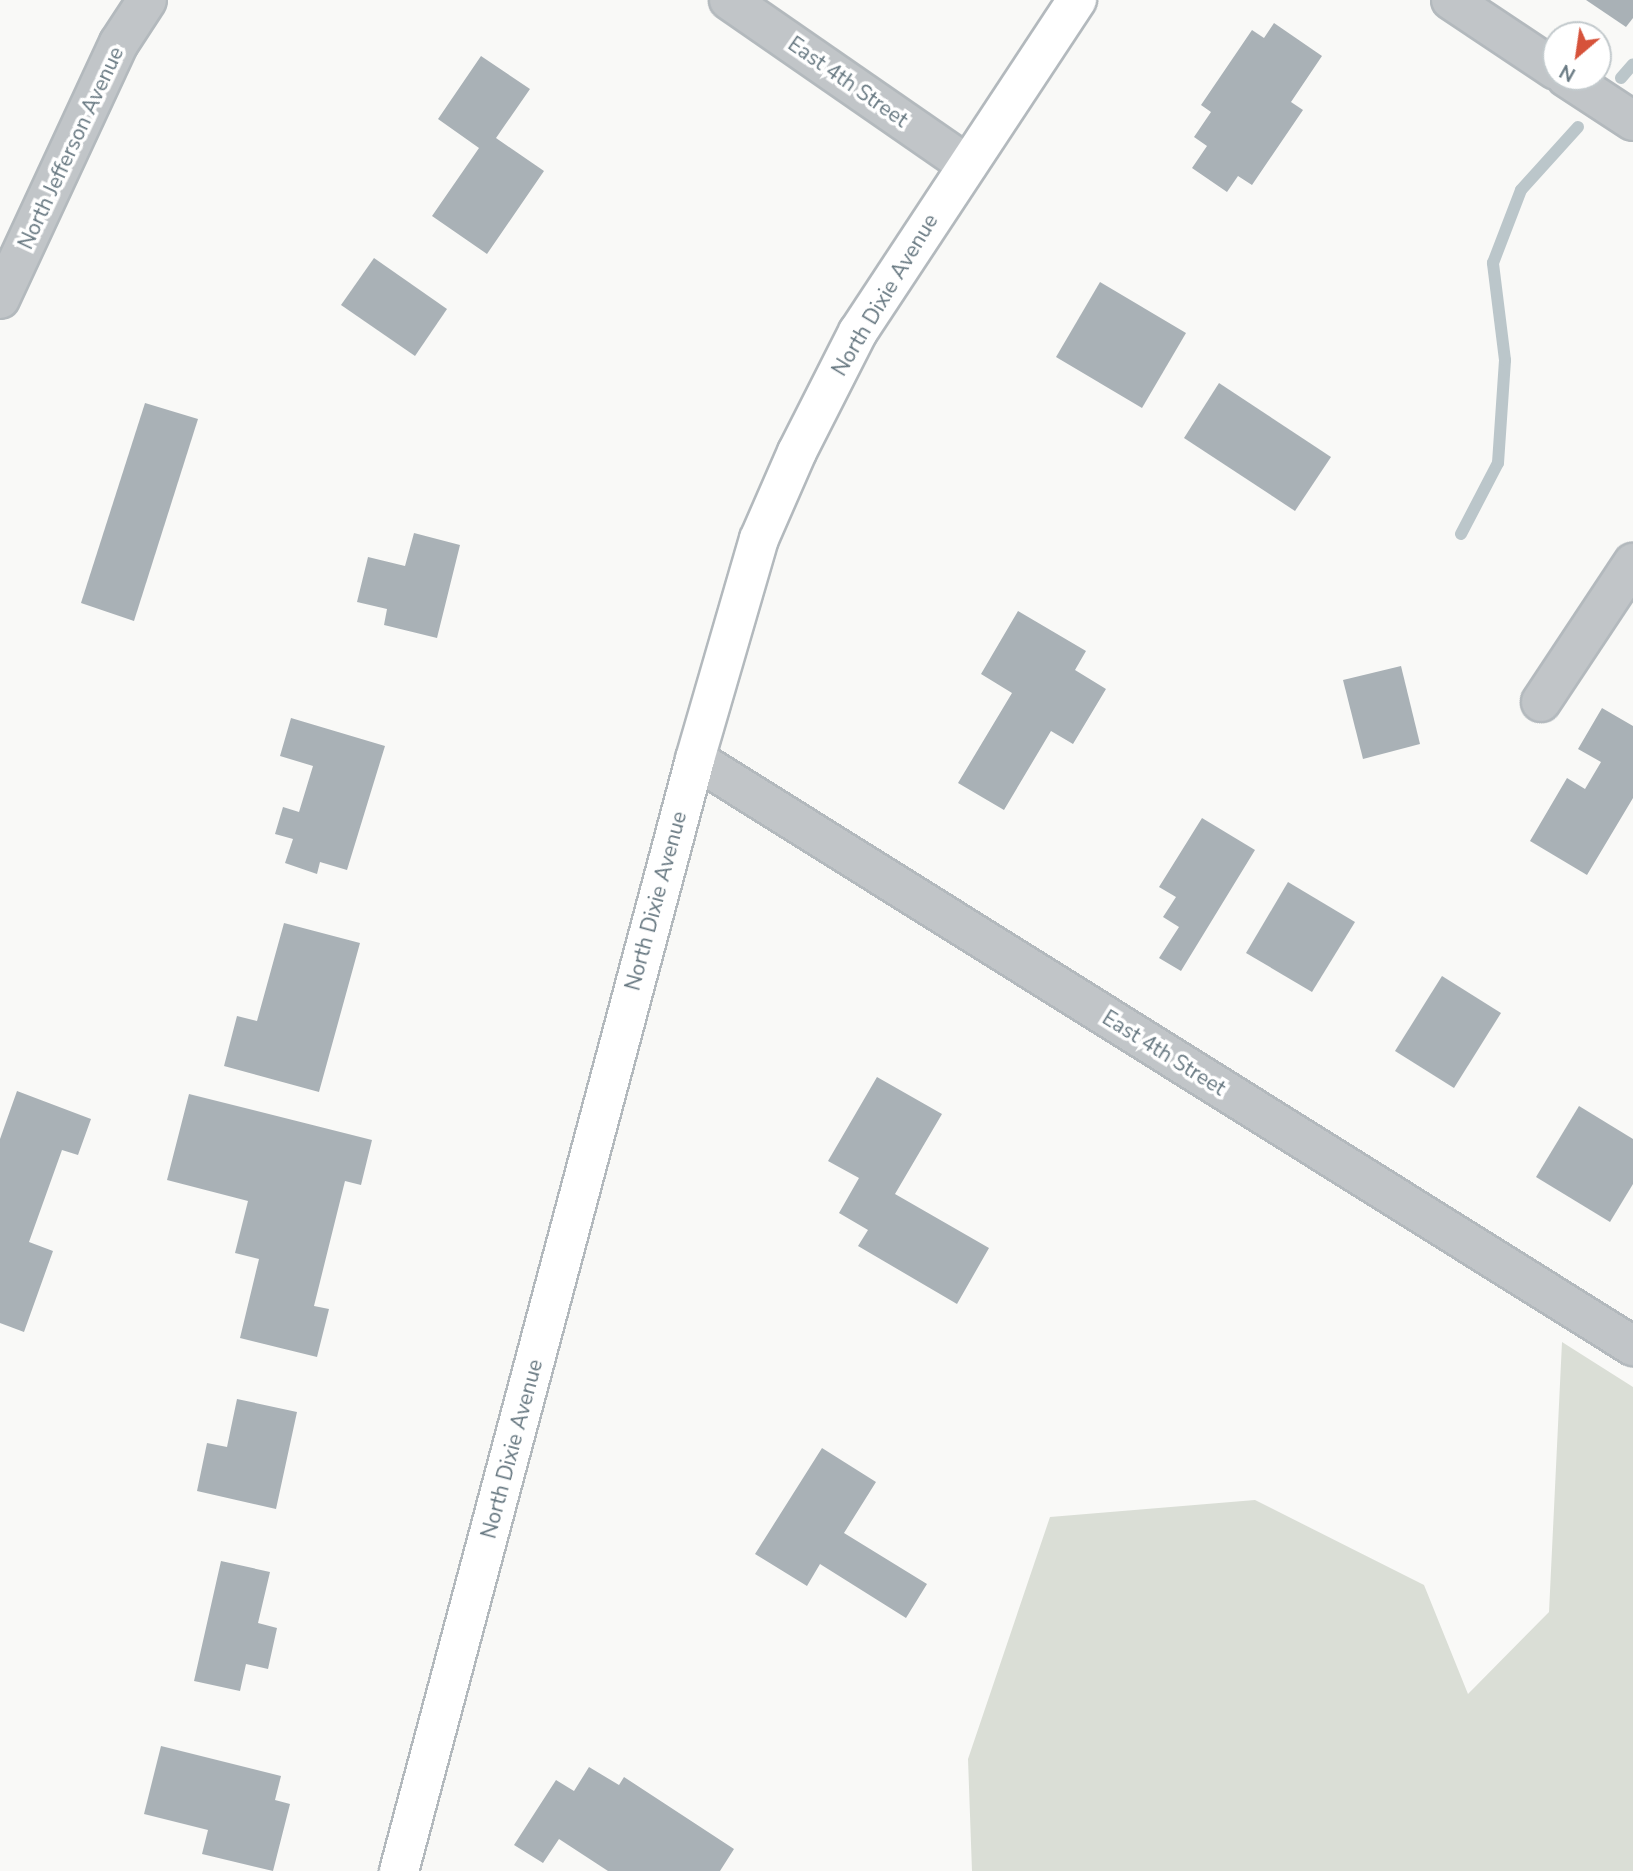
<!DOCTYPE html>
<style>
body{margin:0}
#map{position:relative;width:1633px;height:1871px;overflow:hidden;background:#f9f9f7;font-family:"Nunito Sans",sans-serif}
div>[style]{position:absolute}
[style*='--x']{left:calc(var(--x)*1px);top:calc(var(--y)*1px);width:calc(var(--w)*1px);rotate:calc(var(--a)*1deg)}
.green>*{inset:0;background:#daded6}
.stream>*{height:12px;margin:-6px;padding:0 6px;transform-origin:6px;border-radius:6px;background:#bbc6ca}
.building>*{inset:0;background:#a9b1b6}
.roads{filter:drop-shadow(2px 0 #b3b9bd) drop-shadow(-2px 0 #b3b9bd) drop-shadow(0 2px #b3b9bd) drop-shadow(0 -2px #b3b9bd)}
.street>*{height:38px;margin:-19px;padding:0 19px;transform-origin:19px;border-radius:19px;background:#c1c5c8}
.secondary>*{height:38px;margin:-19px;padding:0 19px;transform-origin:19px;border-radius:19px;background:#fff}
span{translate:-50% -50%;white-space:nowrap;text-align:center;line-height:1.15;-webkit-text-stroke:7px #fff;paint-order:stroke}
.street-label{font-size:21px;color:#667780}
.north{position:absolute;left:1542px;top:21px;width:70px;height:70px;box-sizing:border-box;background:#fff;border:2px solid #c2c9cc;border-radius:50%;rotate:209deg;font-size:19px;font-weight:700;line-height:28px;text-align:center;color:#667780}
.north::after{content:'';display:block;margin:auto;width:24px;height:32px;background:#d6523a;clip-path:polygon(50% 0,100% 100%,50% 72%,0 100%)}
</style>
<div id="map">
<div class="green">
<div style="clip-path:polygon(1562px 1342px,1633px 1387px,1633px 1871px,972px 1871px,968px 1759px,1050px 1517px,1255px 1500px,1424px 1585px,1468px 1694px,1549px 1612px)"></div>
</div>
<div class="stream">
<div style="--x:1621;--y:78;--w:18;--a:-49"></div>
<div style="--x:1461;--y:534;--w:80;--a:-62.5"></div>
<div style="--x:1498;--y:463;--w:103;--a:-86.1"></div>
<div style="--x:1505;--y:360;--w:98;--a:-97.1"></div>
<div style="--x:1493;--y:263;--w:78;--a:-69"></div>
<div style="--x:1521;--y:190;--w:85;--a:-47.9"></div>
</div>
<div class="building">
<div style="clip-path:polygon(1586px 0,1633px 0,1633px 18px,1626px 27px)"></div>
<div style="clip-path:polygon(1274px 23px,1322px 56px,1291px 102px,1303px 110px,1252px 185px,1238px 176px,1227px 192px,1192px 168px,1207px 146px,1194px 137px,1211px 112px,1201px 105px,1252px 30px,1264px 38px)"></div>
<div style="clip-path:polygon(481px 56px,530px 89px,496px 138px,544px 171px,487px 254px,432px 216px,479px 148px,438px 119px)"></div>
<div style="clip-path:polygon(374px 258px,447px 309px,415px 356px,341px 305px)"></div>
<div style="clip-path:polygon(1100px 282px,1186px 333px,1142px 408px,1056px 357px)"></div>
<div style="clip-path:polygon(1219px 383px,1331px 457px,1295px 511px,1184px 438px)"></div>
<div style="clip-path:polygon(145px 403px,198px 419px,134px 621px,81px 603px)"></div>
<div style="clip-path:polygon(414px 533px,460px 545px,437px 638px,384px 625px,387px 609px,357px 602px,368px 557px,405px 566px)"></div>
<div style="clip-path:polygon(1018px 611px,1086px 651px,1075px 670px,1106px 689px,1073px 744px,1051px 731px,1004px 810px,958px 783px,1012px 693px,981px 674px)"></div>
<div style="clip-path:polygon(1401px 666px,1420px 744px,1363px 759px,1343px 680px)"></div>
<div style="clip-path:polygon(1602px 708px,1633px 726px,1633px 798px,1587px 875px,1530px 841px,1567px 778px,1585px 789px,1601px 762px,1578px 749px)"></div>
<div style="clip-path:polygon(291px 718px,385px 746px,347px 870px,320px 862px,317px 874px,285px 863px,293px 839px,275px 834px,283px 807px,299px 812px,313px 766px,280px 756px)"></div>
<div style="clip-path:polygon(1202px 818px,1255px 850px,1181px 971px,1159px 958px,1179px 927px,1163px 917px,1176px 897px,1159px 887px)"></div>
<div style="clip-path:polygon(1288px 882px,1355px 922px,1312px 992px,1246px 953px)"></div>
<div style="clip-path:polygon(284px 923px,360px 943px,319px 1092px,224px 1066px,237px 1016px,257px 1021px)"></div>
<div style="clip-path:polygon(1442px 976px,1501px 1013px,1454px 1088px,1395px 1051px)"></div>
<div style="clip-path:polygon(877px 1077px,942px 1114px,895px 1194px,989px 1248px,957px 1304px,858px 1246px,868px 1230px,839px 1213px,859px 1178px,828px 1161px)"></div>
<div style="clip-path:polygon(17px 1091px,91px 1119px,78px 1155px,62px 1150px,29px 1242px,53px 1251px,24px 1332px,0 1323px,0 1139px)"></div>
<div style="clip-path:polygon(189px 1094px,372px 1140px,361px 1185px,345px 1181px,314px 1306px,329px 1309px,317px 1357px,240px 1338px,259px 1259px,235px 1253px,248px 1201px,167px 1180px)"></div>
<div style="clip-path:polygon(1579px 1106px,1633px 1139px,1633px 1184px,1610px 1222px,1536px 1177px)"></div>
<div style="clip-path:polygon(237px 1399px,297px 1412px,276px 1509px,197px 1491px,207px 1443px,227px 1447px)"></div>
<div style="clip-path:polygon(822px 1448px,876px 1482px,844px 1533px,927px 1584px,906px 1618px,820px 1564px,807px 1586px,755px 1554px)"></div>
<div style="clip-path:polygon(221px 1561px,270px 1572px,258px 1623px,277px 1628px,268px 1669px,246px 1664px,240px 1691px,194px 1681px)"></div>
<div style="clip-path:polygon(161px 1746px,281px 1776px,275px 1800px,290px 1804px,273px 1871px,202px 1854px,208px 1830px,144px 1814px)"></div>
<div style="clip-path:polygon(589px 1767px,619px 1785px,624px 1777px,734px 1849px,720px 1871px,608px 1871px,559px 1839px,543px 1863px,514px 1845px,556px 1780px,574px 1791px)"></div>
</div>
<div class="roads">
<div class="street">
<div style="--x:729;--y:0;--w:290;--a:34.7"></div>
<div style="--x:1451;--y:0;--w:126;--a:33.7"></div>
<div style="--x:1566;--y:77;--w:80;--a:33.3"></div>
<div style="--x:0;--y:299;--w:282;--a:-65.1"></div>
<div style="--x:119;--y:43;--w:51;--a:-56.9"></div>
<div style="--x:1541;--y:702;--w:167;--a:-56.5"></div>
<div style="--x:695;--y:759;--w:1107;--a:32.04"></div>
</div>
<div class="secondary">
<div style="--x:399;--y:1871;--w:1151;--a:-75.09"></div>
<div style="--x:695;--y:759;--w:229;--a:-73.8"></div>
<div style="--x:759;--y:539;--w:95;--a:-66.4"></div>
<div style="--x:797;--y:452;--w:135;--a:-63.1"></div>
<div style="--x:858;--y:332;--w:398;--a:-56.6"></div>
</div>
</div>
<div class="street-label">
<span style="left:848px;top:82px;rotate:35deg">East 4th Street</span>
<span style="left:71px;top:148px;rotate:-65deg">North Jefferson Avenue</span>
<span style="left:885px;top:295px;rotate:-59deg">North Dixie Avenue</span>
<span style="left:656px;top:901px;rotate:-75deg">North Dixie Avenue</span>
<span style="left:1164px;top:1053px;rotate:32deg">East 4th Street</span>
<span style="left:512px;top:1449px;rotate:-75deg">North Dixie Avenue</span>
</div>
<div class="north">N</div>
</div>
